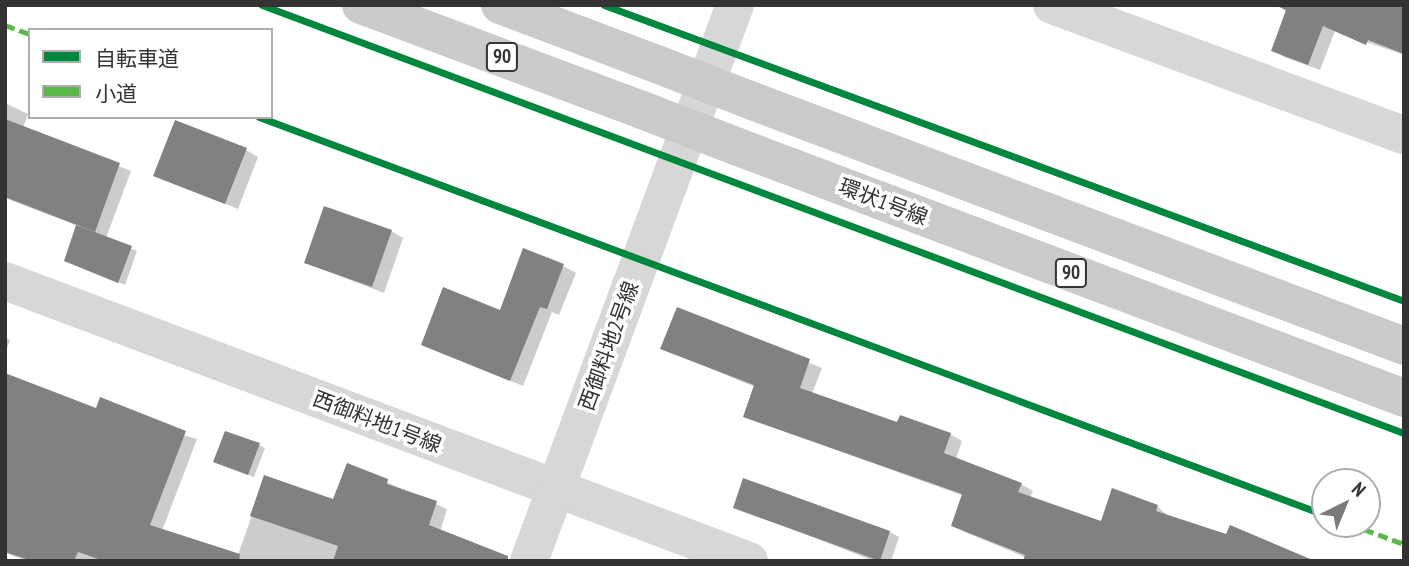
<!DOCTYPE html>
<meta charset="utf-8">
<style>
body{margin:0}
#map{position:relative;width:1409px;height:566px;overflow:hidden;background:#fff;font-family:"PT Sans Narrow","Noto Sans JP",sans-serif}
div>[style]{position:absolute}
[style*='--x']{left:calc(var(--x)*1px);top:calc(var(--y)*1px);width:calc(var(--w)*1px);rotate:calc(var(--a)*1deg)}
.shadow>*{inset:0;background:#0003}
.building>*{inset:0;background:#818181}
.minor>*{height:38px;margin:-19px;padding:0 19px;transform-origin:19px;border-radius:19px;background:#d7d7d7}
.major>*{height:38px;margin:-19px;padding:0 19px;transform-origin:19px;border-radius:19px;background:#cacaca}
.major-bridge>*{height:38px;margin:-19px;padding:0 19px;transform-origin:19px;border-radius:19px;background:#cacaca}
.quiet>*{height:5px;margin-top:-2.5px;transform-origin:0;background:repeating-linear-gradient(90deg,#58b947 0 10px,transparent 0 15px)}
.cycleway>*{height:7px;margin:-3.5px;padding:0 3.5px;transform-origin:3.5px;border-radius:3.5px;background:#00873e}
span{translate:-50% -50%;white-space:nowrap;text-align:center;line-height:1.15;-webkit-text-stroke:7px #fff;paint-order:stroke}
.shield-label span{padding:2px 5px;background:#fff;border:2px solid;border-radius:5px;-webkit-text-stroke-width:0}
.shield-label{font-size:19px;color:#333;font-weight:700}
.street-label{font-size:21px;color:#333}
.frame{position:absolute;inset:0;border:7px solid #333;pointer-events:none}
.legend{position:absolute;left:28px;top:28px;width:245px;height:91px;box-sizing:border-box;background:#fff;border:2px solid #adadad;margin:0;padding:9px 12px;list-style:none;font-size:21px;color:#333}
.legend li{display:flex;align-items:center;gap:14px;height:35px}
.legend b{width:35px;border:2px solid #adadad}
.north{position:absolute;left:1311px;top:468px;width:70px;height:70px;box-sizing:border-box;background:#fff;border:2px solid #adadad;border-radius:50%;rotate:43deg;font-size:19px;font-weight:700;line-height:28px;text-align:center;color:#333}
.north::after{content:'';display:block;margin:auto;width:24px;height:32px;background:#7a7a7a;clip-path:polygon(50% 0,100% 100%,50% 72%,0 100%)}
</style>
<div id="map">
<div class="shadow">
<div style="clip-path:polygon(1277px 5px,1404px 5px,1404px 55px,1335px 31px,1320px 70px,1284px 57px,1273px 50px,1287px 12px)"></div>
<div style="clip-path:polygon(5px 103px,28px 114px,23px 128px,131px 171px,106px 238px,137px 251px,125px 285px,72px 263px,78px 226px,5px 198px)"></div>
<div style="clip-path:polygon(246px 150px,258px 157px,238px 209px,156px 175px)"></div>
<div style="clip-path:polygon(391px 231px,403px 238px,384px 293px,306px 263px)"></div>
<div style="clip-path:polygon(563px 266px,576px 273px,559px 315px,552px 312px,523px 386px,423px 344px,501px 312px)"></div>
<div style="clip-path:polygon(678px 310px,822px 368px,812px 394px,898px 425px,950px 434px,962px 441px,956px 459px,1021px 484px,1033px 491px,1030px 498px,1102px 523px,1157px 506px,1168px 516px,1034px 561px,965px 532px,953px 525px,964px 496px,745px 417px,755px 387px,663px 349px)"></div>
<div style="clip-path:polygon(5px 337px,10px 340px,5px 354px)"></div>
<div style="clip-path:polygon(5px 373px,97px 410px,197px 439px,162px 531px,238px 555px,265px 478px,334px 502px,348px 465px,447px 509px,440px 532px,478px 561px,28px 561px,5px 553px)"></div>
<div style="clip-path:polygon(259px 445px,265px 448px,254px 477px,222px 465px)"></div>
<div style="clip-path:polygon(735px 507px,890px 532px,899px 537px,891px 561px,874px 561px)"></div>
</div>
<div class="building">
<div style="clip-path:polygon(1275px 5px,1404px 5px,1404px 54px,1368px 40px,1366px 45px,1323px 26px,1308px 65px,1271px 51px,1286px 10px)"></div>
<div style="clip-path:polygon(5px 119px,120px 163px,95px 232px,5px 197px)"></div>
<div style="clip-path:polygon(175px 120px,247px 148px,225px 204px,153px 176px)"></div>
<div style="clip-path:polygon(324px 206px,392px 230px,372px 287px,304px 263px)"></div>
<div style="clip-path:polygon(76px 225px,132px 246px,118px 283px,64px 261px)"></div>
<div style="clip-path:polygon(523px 248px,564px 264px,547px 309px,540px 307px,510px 381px,421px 345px,443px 287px,500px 310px)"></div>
<div style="clip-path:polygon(677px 307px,810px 359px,800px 388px,897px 422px,900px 415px,951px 433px,944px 453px,1022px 483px,1018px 492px,1101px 521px,1112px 488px,1158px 505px,1156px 511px,1226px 534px,1230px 525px,1315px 561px,1023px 561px,1025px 555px,951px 526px,962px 494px,743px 417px,754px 385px,660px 349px)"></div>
<div style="clip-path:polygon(5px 373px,96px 408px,100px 397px,186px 431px,150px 525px,240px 554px,239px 561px,104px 561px,78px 552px,74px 561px,32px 561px,5px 552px)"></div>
<div style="clip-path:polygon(225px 431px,260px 443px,248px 475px,213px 462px)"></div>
<div style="clip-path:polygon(347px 463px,388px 479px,387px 484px,437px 501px,429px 525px,508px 556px,508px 561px,333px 561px,338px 546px,250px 516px,264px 475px,333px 499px)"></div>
<div style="clip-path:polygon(743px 478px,890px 531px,880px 561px,733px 508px)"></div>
</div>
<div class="minor">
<div style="--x:1052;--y:5;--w:375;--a:20.3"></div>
<div style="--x:5;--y:281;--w:795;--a:20.62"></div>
<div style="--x:529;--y:561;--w:593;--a:-69.67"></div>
</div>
<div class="major">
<div style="--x:361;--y:5;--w:300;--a:20.5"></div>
<div style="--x:500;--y:5;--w:170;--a:20.7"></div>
<div style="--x:755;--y:102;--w:693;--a:20.6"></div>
<div style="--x:738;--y:147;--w:712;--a:20.65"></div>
</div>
<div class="major-bridge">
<div style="--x:659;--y:65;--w:103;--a:21.1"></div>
<div style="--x:642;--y:110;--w:103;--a:21.1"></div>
</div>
<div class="quiet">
<div style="--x:5;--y:25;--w:27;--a:20"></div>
<div style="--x:1350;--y:524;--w:58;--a:20.3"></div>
</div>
<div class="cycleway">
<div style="--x:262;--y:5;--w:1220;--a:20.55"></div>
<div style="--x:604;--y:5;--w:853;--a:20.3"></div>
<div style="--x:259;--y:117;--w:1138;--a:20.47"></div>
</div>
<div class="shield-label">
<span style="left:502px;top:57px">90</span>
<span style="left:1071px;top:273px">90</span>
</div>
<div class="street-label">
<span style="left:883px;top:202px;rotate:21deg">環状1号線</span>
<span style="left:609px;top:346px;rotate:-70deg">西御料地2号線</span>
<span style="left:377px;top:422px;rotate:21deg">西御料地1号線</span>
</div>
<div class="frame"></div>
<ul class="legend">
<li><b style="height:9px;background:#00873e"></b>自転車道</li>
<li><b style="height:9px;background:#58b947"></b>小道</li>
</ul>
<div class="north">N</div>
</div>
